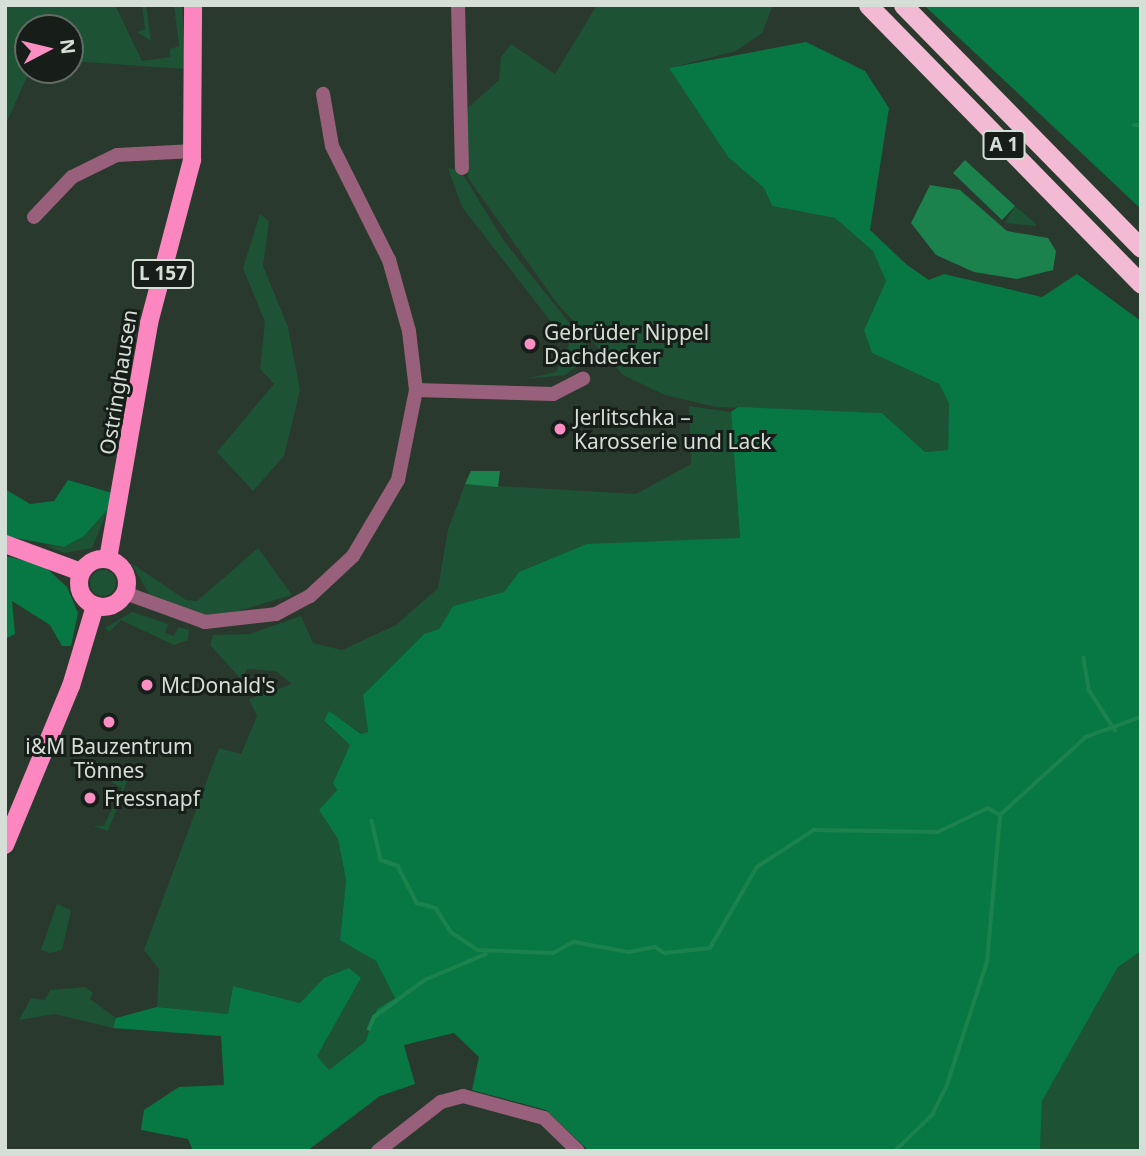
<!DOCTYPE html>
<meta charset="utf-8">
<style>
body{margin:0}
#map{position:relative;width:1146px;height:1156px;overflow:hidden;background:#29392e;font-family:"Noto Sans",sans-serif}
div>[style]{position:absolute}
[style*='--x']{left:calc(var(--x)*1px);top:calc(var(--y)*1px);width:calc(var(--w)*1px);rotate:calc(var(--a)*1deg)}
.green>*{inset:0;background:#1d5234}
.round{border-radius:50%}
.forest>*{inset:0;background:#077844}
.water>*{inset:0;background:#1b824d}
.stream>*{height:3.5px;margin:-1.75px;padding:0 1.75px;transform-origin:1.75px;border-radius:1.75px;background:#1b824d}
.minor>*{height:14px;margin:-7px;padding:0 7px;transform-origin:7px;border-radius:7px;background:#99607b}
.major>*{height:18px;margin:-9px;padding:0 9px;transform-origin:9px;border-radius:9px;background:#fc87c0}
.major>.ring{margin:-9px;padding:0;box-sizing:content-box;background:none;border:18px solid #fc87c0;border-radius:50%}
.highway>*{height:19px;margin:-9.5px;padding:0 9.5px;transform-origin:9.5px;border-radius:9.5px;background:#f3bad3}
.dots>*{width:19px;height:19px;translate:-50% -50%;box-sizing:border-box;border:4px solid #171e19;border-radius:50%}
span{translate:-50% -50%;white-space:nowrap;text-align:center;line-height:1.15;-webkit-text-stroke:6px #171e19;paint-order:stroke}
.shield-label span{padding:2px 5px;background:#171e19;border:2px solid;border-radius:5px;-webkit-text-stroke-width:0}
.shield-label{font-size:19px;color:#d5ded7;font-weight:700}
.poi-label{font-size:21px;color:#d5ded7}
.left{translate:0 -50%;text-align:left}
.street-label{font-size:21px;color:#d5ded7}
.frame{position:absolute;inset:0;border:7px solid #d5ded7;pointer-events:none}
.north{position:absolute;left:14px;top:14px;width:70px;height:70px;box-sizing:border-box;background:#171e19;border:2px solid #636b65;border-radius:50%;rotate:83deg;font-size:19px;font-weight:700;line-height:28px;text-align:center;color:#d5ded7}
.north::after{content:'';display:block;margin:auto;width:24px;height:32px;background:#fb8fc3;clip-path:polygon(50% 0,100% 100%,50% 72%,0 100%)}
</style>
<div id="map">
<div class="green">
<div style="clip-path:polygon(5px 5px,115px 5px,142px 61px,170px 57px,170px 49px,179px 46px,174px 5px,182px 5px,186px 69px,70px 61px,70px 28px,28px 28px,30px 70px,5px 126px)"></div>
<div style="clip-path:polygon(142px 5px,146px 5px,151px 41px,137px 32px,145px 29px)"></div>
<div style="clip-path:polygon(597px 5px,773px 5px,762px 33px,736px 51px,670px 68px,728px 157px,764px 188px,772px 206px,835px 218px,873px 251px,886px 281px,864px 329px,872px 353px,939px 384px,949px 403px,948px 450px,925px 452px,882px 413px,716px 407px,665px 395px,623px 375px,556px 302px,468px 178px,462px 113px,499px 80px,501px 57px,511px 44px,555px 74px)"></div>
<div style="clip-path:polygon(448px 168px,460px 170px,504px 241px,590px 349px,586px 360px,565px 375px,525px 379px,556px 372px,569px 345px,462px 207px)"></div>
<div style="clip-path:polygon(1015px 206px,1036px 224px,1036px 226px,1005px 223px)"></div>
<div style="clip-path:polygon(260px 214px,269px 221px,263px 266px,288px 327px,300px 390px,284px 456px,253px 491px,217px 452px,274px 384px,260px 369px,265px 322px,243px 268px)"></div>
<div style="clip-path:polygon(689px 406px,731px 412px,740px 538px,519px 572px,504px 592px,453px 606px,439px 629px,424px 634px,363px 695px,368px 732px,362px 734px,329px 712px,324px 722px,350px 745px,333px 783px,337px 790px,319px 810px,338px 839px,346px 880px,340px 939px,376px 961px,395px 998px,377px 1009px,365px 1042px,329px 1070px,317px 1056px,361px 978px,324px 978px,300px 1003px,233px 986px,228px 1014px,157px 1007px,159px 969px,144px 950px,219px 748px,241px 754px,257px 716px,249px 699px,292px 684px,276px 671px,248px 669px,240px 678px,210px 645px,213px 635px,250px 634px,301px 616px,313px 643px,342px 650px,396px 625px,438px 588px,448px 530px,465px 484px,636px 494px,691px 464px)"></div>
<div style="clip-path:polygon(109px 508px,92px 548px,64px 553px,44px 545px,64px 547px,84px 536px)"></div>
<div style="clip-path:polygon(258px 548px,292px 595px,215px 618px,149px 594px,131px 563px,186px 600px,197px 601px)"></div>
<div class="round" style="left:90px;top:570px;width:26px;height:26px"></div>
<div style="clip-path:polygon(132px 612px,168px 624px,165px 633px,174px 636px,178px 627px,189px 630px,188px 640px,174px 645px,121px 620px,109px 632px,105px 628px)"></div>
<div style="clip-path:polygon(114px 774px,128px 779px,108px 831px,93px 826px,104px 826px,122px 788px,111px 782px)"></div>
<div style="clip-path:polygon(57px 904px,71px 910px,62px 950px,50px 953px,41px 950px)"></div>
<div style="clip-path:polygon(1141px 951px,1141px 1151px,1040px 1151px,1042px 1101px,1118px 967px)"></div>
<div style="clip-path:polygon(85px 987px,93px 993px,90px 999px,116px 1018px,113px 1028px,55px 1014px,19px 1020px,31px 998px,45px 1000px,50px 990px)"></div>
</div>
<div class="forest">
<div style="clip-path:polygon(924px 5px,1141px 5px,1141px 209px)"></div>
<div style="clip-path:polygon(806px 42px,865px 71px,889px 108px,870px 230px,907px 265px,929px 280px,944px 274px,1042px 297px,1077px 274px,1141px 321px,1141px 951px,1118px 967px,1042px 1101px,1040px 1151px,589px 1151px,546px 1110px,472px 1090px,479px 1057px,454px 1033px,404px 1045px,415px 1084px,380px 1096px,307px 1151px,193px 1151px,188px 1139px,141px 1130px,144px 1110px,179px 1087px,224px 1085px,221px 1036px,113px 1028px,116px 1018px,157px 1007px,228px 1014px,233px 986px,300px 1003px,324px 978px,349px 968px,361px 978px,317px 1056px,329px 1070px,365px 1042px,377px 1009px,395px 998px,376px 961px,340px 940px,346px 880px,338px 839px,319px 810px,337px 790px,333px 783px,350px 745px,324px 721px,329px 711px,361px 734px,368px 732px,363px 695px,424px 634px,439px 629px,453px 606px,504px 592px,519px 572px,587px 544px,740px 538px,731px 412px,738px 407px,882px 413px,925px 452px,948px 450px,949px 403px,939px 384px,872px 353px,864px 330px,886px 281px,873px 251px,835px 218px,772px 206px,764px 188px,728px 157px,669px 68px)"></div>
<div style="clip-path:polygon(68px 480px,112px 493px,109px 508px,84px 536px,64px 547px,5px 536px,5px 489px,30px 504px,54px 501px)"></div>
<div style="clip-path:polygon(5px 556px,43px 565px,67px 587px,78px 613px,71px 646px,62px 646px,50px 625px,12px 601px,15px 634px,5px 639px)"></div>
</div>
<div class="water">
<div style="clip-path:polygon(965px 160px,1015px 206px,1002px 220px,953px 173px)"></div>
<div style="clip-path:polygon(930px 185px,960px 190px,1007px 231px,1048px 238px,1056px 251px,1053px 270px,1017px 279px,974px 272px,936px 255px,911px 223px)"></div>
<div style="clip-path:polygon(471px 471px,500px 471px,498px 487px,465px 484px)"></div>
</div>
<div class="stream">
<div style="--x:1134;--y:125;--w:7;--a:0"></div>
<div style="--x:1084;--y:658;--w:32;--a:81"></div>
<div style="--x:1089;--y:690;--w:48;--a:57"></div>
<div style="--x:1000;--y:815;--w:116;--a:-42.2"></div>
<div style="--x:1086;--y:737;--w:59;--a:-20"></div>
<div style="--x:372;--y:821;--w:40;--a:77"></div>
<div style="--x:381;--y:860;--w:18;--a:19"></div>
<div style="--x:398;--y:866;--w:42;--a:62.8"></div>
<div style="--x:417;--y:903;--w:20;--a:15"></div>
<div style="--x:436;--y:908;--w:28;--a:58"></div>
<div style="--x:451;--y:932;--w:32;--a:34"></div>
<div style="--x:478;--y:950;--w:75;--a:2.3"></div>
<div style="--x:553;--y:953;--w:24;--a:-28"></div>
<div style="--x:574;--y:942;--w:56;--a:10.3"></div>
<div style="--x:629;--y:952;--w:26;--a:-11"></div>
<div style="--x:655;--y:947;--w:12;--a:31"></div>
<div style="--x:665;--y:953;--w:45;--a:-6.3"></div>
<div style="--x:710;--y:948;--w:94;--a:-59.9"></div>
<div style="--x:757;--y:867;--w:68;--a:-33"></div>
<div style="--x:814;--y:830;--w:124;--a:0.9"></div>
<div style="--x:938;--y:832;--w:55;--a:-25.6"></div>
<div style="--x:988;--y:808;--w:14;--a:30"></div>
<div style="--x:369;--y:1029;--w:13;--a:-67"></div>
<div style="--x:374;--y:1017;--w:63;--a:-36"></div>
<div style="--x:425;--y:980;--w:66;--a:-23.1"></div>
<div style="--x:895;--y:1151;--w:52;--a:-44.2"></div>
<div style="--x:932;--y:1115;--w:30;--a:-63"></div>
<div style="--x:946;--y:1088;--w:133;--a:-72"></div>
<div style="--x:987;--y:962;--w:148;--a:-84.9"></div>
</div>
<div class="minor">
<div style="--x:458;--y:5;--w:163;--a:88.6"></div>
<div style="--x:34;--y:217;--w:55;--a:-46.5"></div>
<div style="--x:72;--y:177;--w:50;--a:-26.1"></div>
<div style="--x:117;--y:155;--w:77;--a:-3"></div>
<div style="--x:416;--y:390;--w:137;--a:1.7"></div>
<div style="--x:553;--y:394;--w:34;--a:-27"></div>
<div style="--x:125;--y:593;--w:85;--a:19.9"></div>
<div style="--x:205;--y:622;--w:71;--a:-6.4"></div>
<div style="--x:276;--y:614;--w:38;--a:-28"></div>
<div style="--x:310;--y:596;--w:59;--a:-42.9"></div>
<div style="--x:353;--y:556;--w:88;--a:-59.4"></div>
<div style="--x:398;--y:480;--w:92;--a:-78.7"></div>
<div style="--x:416;--y:390;--w:59;--a:-96.8"></div>
<div style="--x:409;--y:331;--w:74;--a:-105.7"></div>
<div style="--x:389;--y:260;--w:127;--a:-116.6"></div>
<div style="--x:332;--y:146;--w:53;--a:-99.8"></div>
<div style="--x:378;--y:1151;--w:80;--a:-37.9"></div>
<div style="--x:441;--y:1102;--w:23;--a:-15"></div>
<div style="--x:463;--y:1096;--w:84;--a:15.2"></div>
<div style="--x:544;--y:1118;--w:47;--a:44.1"></div>
</div>
<div class="major">
<div style="--x:5;--y:544;--w:81;--a:20.2"></div>
<div style="--x:108;--y:559;--w:240;--a:-80.1"></div>
<div style="--x:149;--y:323;--w:169;--a:-75.2"></div>
<div style="--x:192;--y:160;--w:155;--a:-89.6"></div>
<div class="ring" style="left:79px;top:559px;width:30px;height:30px"></div>
<div style="--x:5;--y:845;--w:172;--a:-67.5"></div>
<div style="--x:71;--y:686;--w:84;--a:-73.3"></div>
</div>
<div class="highway">
<div style="--x:868;--y:5;--w:390;--a:45.6"></div>
<div style="--x:903;--y:5;--w:340;--a:45.6"></div>
</div>
<div class="dots">
<div style="left:530px;top:344px;background:#fb8fc3"></div>
<div style="left:560px;top:429px;background:#fb8fc3"></div>
<div style="left:147px;top:685px;background:#fb8fc3"></div>
<div style="left:109px;top:722px;background:#fb8fc3"></div>
<div style="left:90px;top:798px;background:#fb8fc3"></div>
</div>
<div class="shield-label">
<span style="left:1004px;top:145px">A 1</span>
<span style="left:163px;top:274px">L 157</span>
</div>
<div class="poi-label">
<span class="left" style="left:544px;top:344px">Gebrüder Nippel<br>Dachdecker</span>
<span class="left" style="left:574px;top:429px">Jerlitschka –<br>Karosserie und Lack</span>
<span class="left" style="left:161px;top:685px">McDonald's</span>
<span style="left:109px;top:758px">i&amp;M Bauzentrum<br>Tönnes</span>
<span class="left" style="left:104px;top:798px">Fressnapf</span>
</div>
<div class="street-label">
<span style="left:118px;top:382px;rotate:-81deg">Ostringhausen</span>
</div>
<div class="frame"></div>
<div class="north">N</div>
</div>
